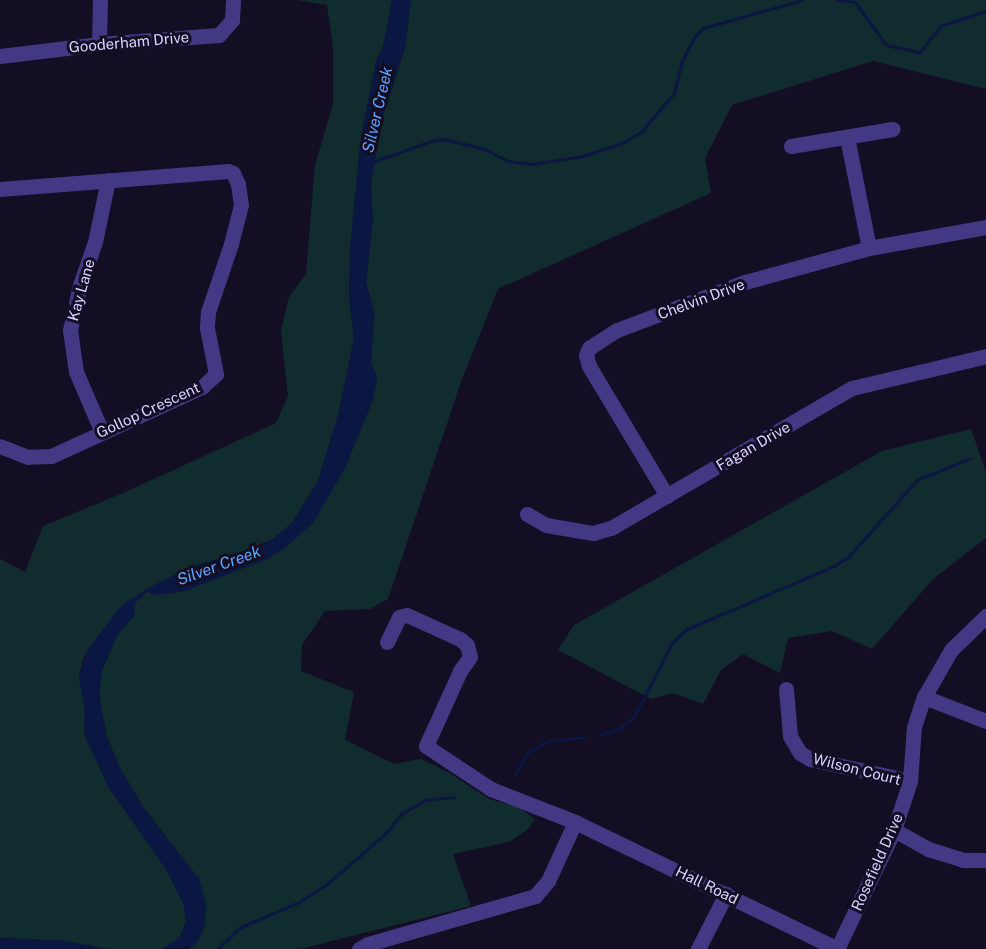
<!DOCTYPE html>
<style>
body{margin:0}
#map{position:relative;width:986px;height:949px;overflow:hidden;background:#140e24;font-family:"Public Sans",sans-serif}
div>[style]{position:absolute}
[style*='--x']{left:calc(var(--x)*1px);top:calc(var(--y)*1px);width:calc(var(--w)*1px);rotate:calc(var(--a)*1deg)}
.green>*{inset:0;background:#112c2e}
.water>*{inset:0;background:#091742}
.stream>*{height:3px;margin:-1.5px;padding:0 1.5px;transform-origin:1.5px;border-radius:1.5px;background:#091742}
.minor>*{height:15px;margin:-7.5px;padding:0 7.5px;transform-origin:7.5px;border-radius:7.5px;background:#433884}
span{translate:-50% -50%;white-space:nowrap;text-align:center;line-height:1.15;-webkit-text-stroke:6px #140e24;paint-order:stroke}
.street-label{font-size:15px;color:#dbd1ff}
.water-label{font-size:16px;color:#5fa4ff;font-style:italic}
</style>
<div id="map">
<div class="green">
<div style="clip-path:polygon(298px 0,392px 0,383px 47px,377px 58px,361px 138px,350px 249px,349px 298px,354px 338px,339px 412px,318px 481px,292px 523px,272px 540px,148px 588px,84px 657px,79px 676px,85px 711px,84px 734px,109px 788px,166px 869px,184px 905px,186px 921px,179px 940px,162px 949px,107px 949px,66px 941px,0 938px,0 559px,25px 572px,43px 526px,123px 493px,276px 423px,288px 396px,281px 331px,289px 297px,306px 274px,315px 165px,333px 104px,333px 46px,327px 5px)"></div>
<div style="clip-path:polygon(411px 0,986px 0,986px 89px,873px 61px,732px 105px,705px 158px,711px 193px,498px 289px,461px 382px,388px 599px,370px 609px,325px 611px,302px 645px,301px 671px,354px 692px,345px 740px,394px 764px,421px 759px,448px 772px,489px 799px,520px 808px,535px 819px,527px 830px,509px 842px,453px 854px,471px 906px,300px 949px,187px 949px,192px 947px,199px 879px,145px 810px,120px 768px,107px 737px,101px 707px,99px 691px,102px 671px,116px 637px,133px 616px,135px 603px,147px 591px,268px 559px,345px 468px,373px 399px,377px 378px,371px 362px,374px 313px,366px 282px,372px 227px,371px 182px,383px 116px,405px 48px)"></div>
<div style="clip-path:polygon(971px 429px,986px 472px,986px 538px,933px 579px,872px 649px,832px 631px,788px 638px,780px 673px,743px 654px,721px 670px,703px 704px,673px 693px,651px 699px,558px 650px,574px 625px,882px 451px)"></div>
</div>
<div class="water">
<div style="clip-path:polygon(392px 0,411px 0,405px 48px,383px 116px,371px 182px,373px 221px,366px 282px,374px 313px,371px 362px,377px 378px,373px 399px,345px 468px,313px 523px,286px 547px,268px 559px,182px 592px,156px 595px,147px 592px,135px 603px,134px 616px,116px 637px,102px 671px,99px 691px,101px 707px,107px 737px,120px 768px,145px 810px,199px 879px,206px 904px,205px 924px,199px 940px,192px 947px,162px 949px,181px 937px,186px 921px,184px 905px,166px 869px,109px 788px,84px 734px,85px 711px,79px 677px,88px 649px,122px 605px,148px 588px,191px 567px,257px 547px,272px 540px,292px 523px,318px 481px,339px 412px,354px 338px,349px 298px,350px 249px,361px 138px,375px 64px,383px 47px)"></div>
<div style="clip-path:polygon(0 938px,66px 941px,107px 949px,0 949px)"></div>
</div>
<div class="stream">
<div style="--x:837;--y:0;--w:18;--a:6"></div>
<div style="--x:855;--y:2;--w:53;--a:54.2"></div>
<div style="--x:886;--y:45;--w:35;--a:12"></div>
<div style="--x:920;--y:52;--w:33;--a:-52"></div>
<div style="--x:940;--y:26;--w:48;--a:-18.1"></div>
<div style="--x:375;--y:161;--w:59;--a:-19.7"></div>
<div style="--x:431;--y:141;--w:13;--a:-9"></div>
<div style="--x:444;--y:139;--w:42;--a:13.7"></div>
<div style="--x:485;--y:149;--w:26;--a:28"></div>
<div style="--x:508;--y:161;--w:25;--a:7"></div>
<div style="--x:533;--y:164;--w:51;--a:-9.1"></div>
<div style="--x:583;--y:156;--w:41;--a:-18.4"></div>
<div style="--x:622;--y:143;--w:22;--a:-30"></div>
<div style="--x:641;--y:132;--w:51;--a:-49.8"></div>
<div style="--x:674;--y:93;--w:33;--a:-76"></div>
<div style="--x:682;--y:61;--w:28;--a:-63"></div>
<div style="--x:695;--y:36;--w:11;--a:-45"></div>
<div style="--x:703;--y:28;--w:103;--a:-15.8"></div>
<div style="--x:600;--y:735;--w:20;--a:-18"></div>
<div style="--x:619;--y:729;--w:19;--a:-39"></div>
<div style="--x:634;--y:717;--w:83;--a:-62.8"></div>
<div style="--x:672;--y:643;--w:18;--a:-45"></div>
<div style="--x:685;--y:630;--w:162;--a:-23.2"></div>
<div style="--x:834;--y:566;--w:17;--a:-33"></div>
<div style="--x:848;--y:557;--w:103;--a:-48.1"></div>
<div style="--x:917;--y:480;--w:58;--a:-22.2"></div>
<div style="--x:515;--y:774;--w:24;--a:-60"></div>
<div style="--x:527;--y:753;--w:24;--a:-30"></div>
<div style="--x:548;--y:741;--w:37;--a:-6"></div>
<div style="--x:217;--y:949;--w:33;--a:-43"></div>
<div style="--x:241;--y:927;--w:63;--a:-23.3"></div>
<div style="--x:299;--y:902;--w:33;--a:-33"></div>
<div style="--x:327;--y:884;--w:81;--a:-41"></div>
<div style="--x:388;--y:831;--w:21;--a:-53"></div>
<div style="--x:401;--y:814;--w:28;--a:-30"></div>
<div style="--x:425;--y:800;--w:29;--a:-6"></div>
</div>
<div class="minor">
<div style="--x:99;--y:44;--w:44;--a:-88.7"></div>
<div style="--x:0;--y:56;--w:100;--a:-6.9"></div>
<div style="--x:99;--y:44;--w:120;--a:-4.3"></div>
<div style="--x:219;--y:35;--w:20;--a:-49"></div>
<div style="--x:232;--y:20;--w:20;--a:-87"></div>
<div style="--x:847;--y:137;--w:113;--a:78.8"></div>
<div style="--x:791;--y:146;--w:103;--a:-9.5"></div>
<div style="--x:0;--y:189;--w:229;--a:-4.5"></div>
<div style="--x:228;--y:171;--w:5;--a:22"></div>
<div style="--x:233;--y:173;--w:12;--a:66"></div>
<div style="--x:238;--y:184;--w:21;--a:82"></div>
<div style="--x:241;--y:205;--w:40;--a:104.4"></div>
<div style="--x:231;--y:244;--w:72;--a:108.7"></div>
<div style="--x:208;--y:312;--w:16;--a:94"></div>
<div style="--x:207;--y:328;--w:47;--a:78.9"></div>
<div style="--x:216;--y:374;--w:19;--a:137"></div>
<div style="--x:202;--y:387;--w:166;--a:155.4"></div>
<div style="--x:51;--y:456;--w:23;--a:178"></div>
<div style="--x:28;--y:457;--w:30;--a:-159"></div>
<div style="--x:102;--y:432;--w:65;--a:-113.4"></div>
<div style="--x:76;--y:372;--w:42;--a:-98.1"></div>
<div style="--x:70;--y:330;--w:46;--a:-77.5"></div>
<div style="--x:80;--y:285;--w:46;--a:-70.8"></div>
<div style="--x:95;--y:242;--w:63;--a:-78.2"></div>
<div style="--x:667;--y:496;--w:152;--a:-121"></div>
<div style="--x:589;--y:366;--w:11;--a:-105"></div>
<div style="--x:586;--y:355;--w:8;--a:-67"></div>
<div style="--x:589;--y:348;--w:33;--a:-33"></div>
<div style="--x:617;--y:330;--w:137;--a:-20.6"></div>
<div style="--x:745;--y:282;--w:129;--a:-15.3"></div>
<div style="--x:869;--y:248;--w:119;--a:-10.2"></div>
<div style="--x:527;--y:514;--w:22;--a:30"></div>
<div style="--x:546;--y:525;--w:48;--a:9.7"></div>
<div style="--x:593;--y:533;--w:19;--a:-16"></div>
<div style="--x:611;--y:528;--w:279;--a:-30.2"></div>
<div style="--x:852;--y:388;--w:138;--a:-13.4"></div>
<div style="--x:387;--y:642;--w:28;--a:-64"></div>
<div style="--x:399;--y:617;--w:8;--a:-14"></div>
<div style="--x:407;--y:615;--w:58;--a:24.4"></div>
<div style="--x:460;--y:639;--w:9;--a:41"></div>
<div style="--x:467;--y:645;--w:12;--a:76"></div>
<div style="--x:470;--y:657;--w:17;--a:126"></div>
<div style="--x:460;--y:671;--w:82;--a:114.4"></div>
<div style="--x:426;--y:746;--w:78;--a:33.5"></div>
<div style="--x:491;--y:789;--w:90;--a:21.4"></div>
<div style="--x:575;--y:822;--w:292;--a:25.8"></div>
<div style="--x:786;--y:689;--w:47;--a:85.1"></div>
<div style="--x:790;--y:736;--w:20;--a:60"></div>
<div style="--x:800;--y:753;--w:12;--a:31"></div>
<div style="--x:810;--y:759;--w:102;--a:12.4"></div>
<div style="--x:924;--y:697;--w:66;--a:21.2"></div>
<div style="--x:894;--y:830;--w:39;--a:29"></div>
<div style="--x:928;--y:849;--w:37;--a:17"></div>
<div style="--x:963;--y:860;--w:23;--a:0"></div>
<div style="--x:359;--y:949;--w:10;--a:-29"></div>
<div style="--x:368;--y:944;--w:174;--a:-16"></div>
<div style="--x:535;--y:896;--w:20;--a:-49"></div>
<div style="--x:548;--y:881;--w:65;--a:-65.4"></div>
<div style="--x:698;--y:949;--w:62;--a:-63"></div>
<div style="--x:837;--y:949;--w:132;--a:-64.4"></div>
<div style="--x:894;--y:830;--w:52;--a:-71.9"></div>
<div style="--x:910;--y:781;--w:54;--a:-85.8"></div>
<div style="--x:914;--y:727;--w:32;--a:-72"></div>
<div style="--x:924;--y:697;--w:54;--a:-60.1"></div>
<div style="--x:951;--y:650;--w:49;--a:-44.2"></div>
</div>
<div class="street-label">
<span style="left:129px;top:42px;rotate:-5deg">Gooderham Drive</span>
<span style="left:81px;top:290px;rotate:-74deg">Kay Lane</span>
<span style="left:701px;top:299px;rotate:-20deg">Chelvin Drive</span>
<span style="left:148px;top:410px;rotate:-25deg">Gollop Crescent</span>
<span style="left:753px;top:446px;rotate:-30deg">Fagan Drive</span>
<span style="left:857px;top:769px;rotate:14deg">Wilson Court</span>
<span style="left:877px;top:862px;rotate:-66deg">Rosefield Drive</span>
<span style="left:707px;top:885px;rotate:26deg">Hall Road</span>
</div>
<div class="water-label">
<span style="left:378px;top:110px;rotate:-77deg">Silver Creek</span>
<span style="left:219px;top:566px;rotate:-20deg">Silver Creek</span>
</div>
</div>
